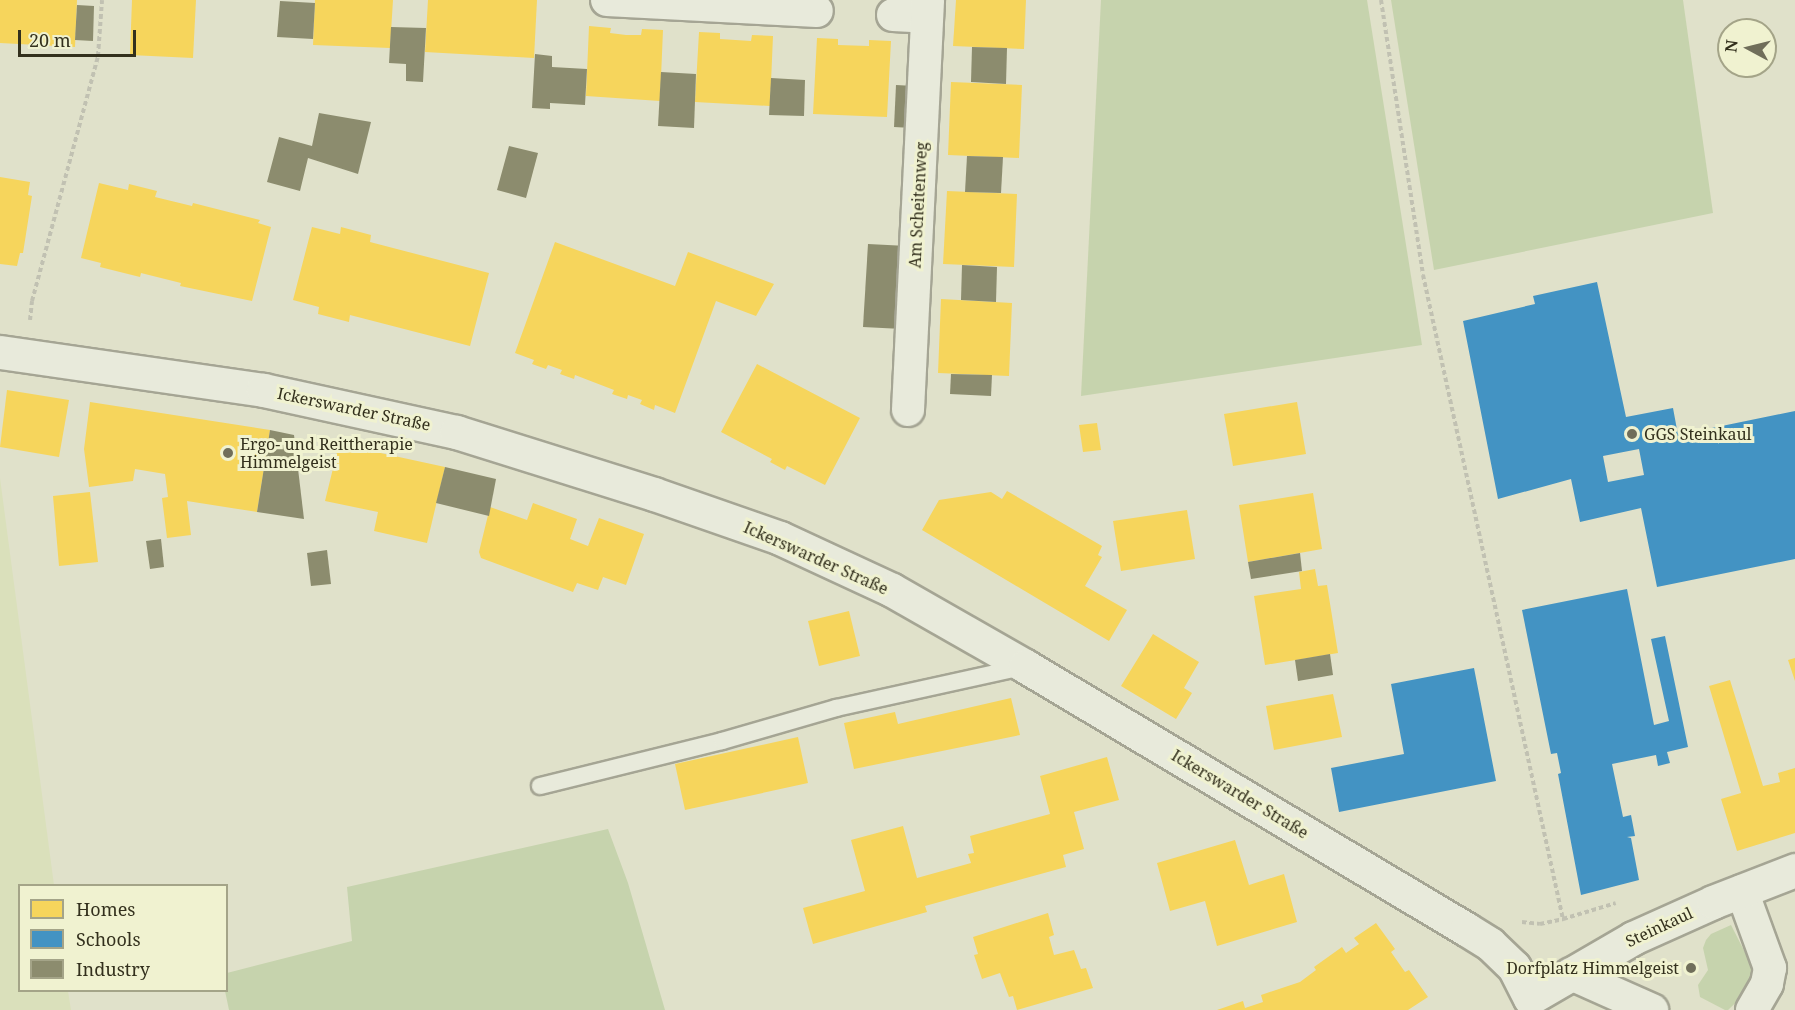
<!DOCTYPE html>
<meta charset="utf-8">
<style>
body{margin:0}
#map{position:relative;width:1795px;height:1010px;overflow:hidden;background:#e0e1ca;font-family:"Noto Serif",serif}
div>[style]{position:absolute}
[style*='--x']{left:calc(var(--x)*1px);top:calc(var(--y)*1px);width:calc(var(--w)*1px);rotate:calc(var(--a)*1deg)}
.farmland>*{inset:0;background:#dae0bb}
.green>*{inset:0;background:#c6d3ad}
.homes>*{inset:0;background:#f6d55c}
.schools>*{inset:0;background:#4393c3}
.industry>*{inset:0;background:#8c8c6e}
.path>*{height:4px;margin-top:-2px;transform-origin:0;background:repeating-linear-gradient(90deg,#c1c1b2 0 4.5px,transparent 0 7.5px)}
.roads{filter:drop-shadow(2px 0 #a5a594) drop-shadow(-2px 0 #a5a594) drop-shadow(0 2px #a5a594) drop-shadow(0 -2px #a5a594)}
.service>*{height:16px;margin:-8px;padding:0 8px;transform-origin:8px;border-radius:8px;background:#e8eadb}
.minor>*{height:32px;margin:-16px;padding:0 16px;transform-origin:16px;border-radius:16px;background:#e8eadb}
.tertiary>*{height:33px;margin:-16.5px;padding:0 16.5px;transform-origin:16.5px;border-radius:16.5px;background:#e8eadb}
.dots>*{width:16px;height:16px;translate:-50% -50%;box-sizing:border-box;border:3px solid #f0f2d0;border-radius:50%}
span{translate:-50% -50%;white-space:nowrap;text-align:center;line-height:1.15;-webkit-text-stroke:6px #f0f2d0;paint-order:stroke}
.street-label{font-size:16px;color:#33301d}
.poi-label{font-size:16px;color:#33301d}
.left{translate:0 -50%;text-align:left}
.right{translate:-100% -50%;text-align:right}
.legend{position:absolute;left:18px;top:884px;width:210px;height:108px;box-sizing:border-box;background:#f0f2d0;border:2px solid #a4a488;margin:0;padding:8px 10px;list-style:none;font-size:18px;color:#33301d}
.legend li{display:flex;align-items:center;gap:12px;height:30px}
.legend b{width:30px;border:2px solid #a4a488}
.north{position:absolute;left:1717px;top:18px;width:60px;height:60px;box-sizing:border-box;background:#f0f2d0;border:2px solid #a4a488;border-radius:50%;rotate:277deg;font-size:16px;font-weight:700;line-height:24px;text-align:center;color:#33301d}
.north::after{content:'';display:block;margin:auto;width:21px;height:27px;background:#706e5a;clip-path:polygon(50% 0,100% 100%,50% 72%,0 100%)}
.scale{position:absolute;left:18px;top:30px;width:118px;height:27px;box-sizing:border-box;border:3px solid #33301d;border-top:0;padding-left:8px;font-size:18px;line-height:21px;white-space:nowrap;color:#33301d;-webkit-text-stroke:4px #f0f2d0;paint-order:stroke}
</style>
<div id="map">
<div class="farmland">
<div style="clip-path:polygon(0 478px,54px 885px,20px 886px,20px 990px,68px 991px,71px 1010px,0 1010px)"></div>
</div>
<div class="green">
<div style="clip-path:polygon(1101px 0,1367px 0,1422px 345px,1081px 396px)"></div>
<div style="clip-path:polygon(1391px 0,1683px 0,1713px 213px,1434px 270px)"></div>
<div style="clip-path:polygon(608px 829px,628px 883px,665px 1010px,229px 1010px,225px 991px,227px 973px,352px 941px,347px 887px)"></div>
<div style="clip-path:polygon(1731px 925px,1754px 970px,1750px 989px,1728px 1010px,1725px 1010px,1700px 997px,1698px 985px,1708px 970px,1703px 948px,1706px 940px,1711px 934px)"></div>
</div>
<div class="homes">
<div style="clip-path:polygon(0 0,77px 0,75px 47px,0 43px)"></div>
<div style="clip-path:polygon(132px 0,196px 0,193px 58px,130px 55px)"></div>
<div style="clip-path:polygon(315px 0,393px 0,390px 48px,313px 45px)"></div>
<div style="clip-path:polygon(428px 0,537px 0,534px 58px,425px 52px)"></div>
<div style="clip-path:polygon(956px 0,1026px 0,1024px 49px,953px 46px)"></div>
<div style="clip-path:polygon(589px 26px,611px 28px,610px 33px,626px 35px,641px 35px,642px 29px,663px 30px,660px 101px,586px 96px)"></div>
<div style="clip-path:polygon(699px 32px,720px 33px,720px 39px,751px 41px,752px 35px,773px 36px,770px 106px,695px 102px)"></div>
<div style="clip-path:polygon(817px 38px,838px 39px,838px 45px,869px 46px,869px 40px,891px 41px,887px 117px,813px 114px)"></div>
<div style="clip-path:polygon(951px 82px,1022px 85px,1019px 158px,948px 155px)"></div>
<div style="clip-path:polygon(0 177px,30px 182px,28px 195px,32px 196px,23px 253px,20px 253px,17px 266px,0 264px)"></div>
<div style="clip-path:polygon(99px 183px,128px 190px,129px 184px,157px 191px,155px 197px,192px 206px,193px 203px,260px 220px,258px 223px,271px 227px,252px 301px,180px 286px,181px 283px,141px 273px,140px 277px,100px 267px,101px 263px,81px 258px)"></div>
<div style="clip-path:polygon(947px 191px,1017px 194px,1014px 267px,943px 264px)"></div>
<div style="clip-path:polygon(312px 227px,340px 234px,341px 227px,371px 235px,370px 242px,489px 273px,470px 346px,350px 315px,349px 322px,318px 314px,319px 307px,293px 300px)"></div>
<div style="clip-path:polygon(555px 242px,675px 286px,688px 252px,774px 284px,756px 316px,716px 301px,675px 413px,655px 405px,654px 410px,640px 404px,642px 400px,628px 395px,627px 399px,612px 394px,614px 390px,575px 375px,574px 379px,560px 374px,562px 370px,548px 365px,546px 369px,532px 364px,534px 360px,515px 353px)"></div>
<div style="clip-path:polygon(941px 299px,1012px 303px,1009px 376px,938px 373px)"></div>
<div style="clip-path:polygon(757px 364px,860px 418px,825px 485px,787px 466px,785px 470px,770px 462px,772px 459px,721px 432px)"></div>
<div style="clip-path:polygon(7px 390px,69px 400px,59px 457px,0 447px)"></div>
<div style="clip-path:polygon(90px 402px,270px 430px,257px 512px,187px 501px,191px 535px,167px 538px,162px 498px,168px 497px,165px 474px,135px 469px,133px 481px,89px 487px,84px 449px)"></div>
<div style="clip-path:polygon(1297px 402px,1306px 454px,1233px 466px,1224px 414px)"></div>
<div style="clip-path:polygon(1097px 423px,1101px 450px,1083px 452px,1079px 425px)"></div>
<div style="clip-path:polygon(339px 444px,445px 467px,427px 543px,374px 531px,378px 512px,325px 501px)"></div>
<div style="clip-path:polygon(1007px 491px,1102px 546px,1098px 555px,1102px 557px,1085px 586px,1127px 610px,1109px 641px,922px 530px,939px 500px,991px 492px,1002px 499px)"></div>
<div style="clip-path:polygon(90px 492px,98px 562px,59px 566px,53px 496px)"></div>
<div style="clip-path:polygon(1313px 493px,1322px 549px,1248px 562px,1239px 505px)"></div>
<div style="clip-path:polygon(533px 503px,577px 519px,570px 539px,588px 546px,599px 518px,644px 534px,626px 585px,603px 577px,598px 590px,577px 583px,573px 592px,481px 558px,479px 552px,490px 507px,527px 520px)"></div>
<div style="clip-path:polygon(1187px 510px,1195px 559px,1121px 571px,1113px 521px)"></div>
<div style="clip-path:polygon(1315px 569px,1318px 586px,1327px 585px,1338px 653px,1265px 665px,1254px 596px,1301px 589px,1299px 572px)"></div>
<div style="clip-path:polygon(849px 611px,860px 656px,819px 666px,808px 621px)"></div>
<div style="clip-path:polygon(1153px 634px,1199px 662px,1184px 688px,1192px 693px,1176px 719px,1121px 686px)"></div>
<div style="clip-path:polygon(1795px 658px,1795px 681px,1788px 660px)"></div>
<div style="clip-path:polygon(1730px 680px,1763px 786px,1780px 782px,1778px 773px,1795px 768px,1795px 833px,1737px 851px,1721px 799px,1741px 793px,1709px 686px)"></div>
<div style="clip-path:polygon(1333px 694px,1342px 737px,1274px 750px,1266px 706px)"></div>
<div style="clip-path:polygon(1011px 698px,1020px 735px,854px 769px,844px 723px,895px 712px,898px 724px)"></div>
<div style="clip-path:polygon(798px 737px,808px 783px,685px 810px,675px 764px)"></div>
<div style="clip-path:polygon(1107px 757px,1119px 800px,1074px 812px,1084px 849px,1063px 855px,1066px 867px,925px 906px,927px 912px,813px 944px,803px 908px,865px 891px,851px 840px,903px 826px,917px 878px,971px 863px,968px 854px,974px 853px,970px 836px,1050px 814px,1040px 776px)"></div>
<div style="clip-path:polygon(1235px 840px,1249px 885px,1284px 874px,1297px 922px,1217px 946px,1205px 901px,1170px 911px,1157px 863px)"></div>
<div style="clip-path:polygon(1048px 913px,1054px 935px,1049px 937px,1054px 955px,1074px 950px,1081px 969px,1086px 968px,1093px 988px,1017px 1010px,1013px 996px,1009px 997px,1000px 973px,982px 979px,974px 955px,978px 954px,973px 937px)"></div>
<div style="clip-path:polygon(1376px 923px,1395px 949px,1391px 952px,1405px 972px,1409px 970px,1428px 997px,1408px 1010px,1217px 1010px,1243px 1001px,1245px 1008px,1263px 1002px,1261px 995px,1300px 982px,1316px 970px,1314px 967px,1342px 947px,1346px 953px,1359px 944px,1354px 938px)"></div>
</div>
<div class="schools">
<div style="clip-path:polygon(evenodd,1597px 282px,1626px 417px,1673px 408px,1678px 435px,1795px 411px,1795px 559px,1657px 587px,1641px 508px,1580px 522px,1571px 479px,1498px 499px,1463px 321px,1535px 304px,1533px 296px,1597px 282px,1639px 449px,1644px 475px,1608px 482px,1603px 456px,1639px 449px)"></div>
<div style="clip-path:polygon(1627px 589px,1654px 725px,1669px 721px,1651px 639px,1665px 636px,1688px 747px,1667px 752px,1670px 763px,1658px 766px,1656px 755px,1612px 764px,1623px 817px,1631px 815px,1635px 836px,1627px 837px,1631px 838px,1639px 880px,1581px 895px,1558px 774px,1561px 773px,1557px 753px,1551px 754px,1522px 610px)"></div>
<div style="clip-path:polygon(1474px 668px,1496px 781px,1339px 812px,1331px 768px,1404px 754px,1391px 684px)"></div>
</div>
<div class="industry">
<div style="clip-path:polygon(280px 1px,315px 3px,313px 39px,277px 37px)"></div>
<div style="clip-path:polygon(77px 5px,94px 6px,93px 41px,75px 40px)"></div>
<div style="clip-path:polygon(391px 27px,426px 28px,423px 82px,406px 81px,406px 64px,389px 63px)"></div>
<div style="clip-path:polygon(972px 47px,1007px 48px,1006px 84px,971px 82px)"></div>
<div style="clip-path:polygon(535px 54px,552px 56px,552px 67px,587px 69px,585px 105px,550px 103px,550px 109px,532px 108px)"></div>
<div style="clip-path:polygon(661px 72px,696px 74px,694px 128px,658px 126px)"></div>
<div style="clip-path:polygon(771px 78px,805px 80px,804px 116px,769px 115px)"></div>
<div style="clip-path:polygon(896px 85px,914px 86px,912px 128px,894px 127px)"></div>
<div style="clip-path:polygon(319px 113px,371px 122px,358px 174px,308px 158px,300px 191px,267px 182px,279px 137px,312px 146px)"></div>
<div style="clip-path:polygon(509px 146px,538px 153px,526px 198px,497px 190px)"></div>
<div style="clip-path:polygon(967px 156px,1003px 157px,1001px 193px,965px 192px)"></div>
<div style="clip-path:polygon(868px 244px,907px 246px,902px 329px,863px 327px)"></div>
<div style="clip-path:polygon(962px 265px,997px 267px,996px 302px,961px 300px)"></div>
<div style="clip-path:polygon(951px 374px,992px 375px,991px 396px,950px 394px)"></div>
<div style="clip-path:polygon(270px 430px,294px 435px,304px 519px,257px 512px)"></div>
<div style="clip-path:polygon(445px 467px,496px 479px,489px 516px,436px 503px)"></div>
<div style="clip-path:polygon(161px 539px,164px 567px,150px 569px,146px 541px)"></div>
<div style="clip-path:polygon(327px 550px,331px 584px,311px 586px,307px 553px)"></div>
<div style="clip-path:polygon(1300px 553px,1302px 571px,1251px 579px,1248px 562px)"></div>
<div style="clip-path:polygon(1330px 654px,1333px 675px,1298px 681px,1295px 660px)"></div>
</div>
<div class="path">
<div style="--x:1381;--y:0;--w:278;--a:81.3"></div>
<div style="--x:1423;--y:275;--w:659;--a:77.74"></div>
<div style="--x:1563;--y:919;--w:55;--a:-16.8"></div>
<div style="--x:30;--y:320;--w:19;--a:-84"></div>
<div style="--x:32;--y:301;--w:254;--a:-74.9"></div>
<div style="--x:98;--y:56;--w:56;--a:-85.9"></div>
<div style="--x:1522;--y:922;--w:18;--a:6"></div>
<div style="--x:1540;--y:924;--w:24;--a:-12"></div>
</div>
<div class="roads">
<div class="service">
<div style="--x:540;--y:786;--w:187;--a:-13.9"></div>
<div style="--x:722;--y:741;--w:119;--a:-16.1"></div>
<div style="--x:836;--y:708;--w:190;--a:-12.4"></div>
</div>
<div class="minor">
<div style="--x:607;--y:0;--w:210;--a:3"></div>
<div style="--x:893;--y:15;--w:34;--a:3"></div>
<div style="--x:908;--y:410;--w:410;--a:-87.2"></div>
<div style="--x:1742;--y:891;--w:82;--a:70"></div>
<div style="--x:1770;--y:968;--w:16;--a:101"></div>
<div style="--x:1767;--y:984;--w:30;--a:120"></div>
<div style="--x:1571;--y:974;--w:89;--a:24"></div>
</div>
<div class="tertiary">
<div style="--x:0;--y:352;--w:266;--a:8.2"></div>
<div style="--x:263;--y:390;--w:198;--a:12.3"></div>
<div style="--x:456;--y:432;--w:207;--a:17.4"></div>
<div style="--x:654;--y:494;--w:133;--a:19.2"></div>
<div style="--x:780;--y:538;--w:123;--a:24.9"></div>
<div style="--x:892;--y:590;--w:153;--a:29.7"></div>
<div style="--x:1025;--y:666;--w:513;--a:30.81"></div>
<div style="--x:1466;--y:929;--w:28;--a:32"></div>
<div style="--x:1490;--y:944;--w:33;--a:44"></div>
<div style="--x:1514;--y:967;--w:35;--a:63"></div>
<div style="--x:1530;--y:998;--w:119;--a:-30.2"></div>
<div style="--x:1633;--y:938;--w:88;--a:-24.2"></div>
<div style="--x:1713;--y:902;--w:88;--a:-21.3"></div>
</div>
</div>
<div class="dots">
<div style="left:1632px;top:434px;background:#706e5a"></div>
<div style="left:228px;top:453px;background:#706e5a"></div>
<div style="left:1691px;top:968px;background:#706e5a"></div>
</div>
<div class="street-label">
<span style="left:918px;top:205px;rotate:-87deg">Am Scheitenweg</span>
<span style="left:354px;top:409px;rotate:12deg">Ickerswarder Straße</span>
<span style="left:816px;top:558px;rotate:24deg">Ickerswarder Straße</span>
<span style="left:1240px;top:794px;rotate:31deg">Ickerswarder Straße</span>
<span style="left:1659px;top:927px;rotate:-25deg">Steinkaul</span>
</div>
<div class="poi-label">
<span class="left" style="left:1644px;top:434px">GGS Steinkaul</span>
<span class="left" style="left:240px;top:453px">Ergo- und Reittherapie<br>Himmelgeist</span>
<span class="right" style="left:1679px;top:968px">Dorfplatz Himmelgeist</span>
</div>
<ul class="legend">
<li><b style="height:16px;background:#f6d55c"></b>Homes</li>
<li><b style="height:16px;background:#4393c3"></b>Schools</li>
<li><b style="height:16px;background:#8c8c6e"></b>Industry</li>
</ul>
<div class="north">N</div>
<div class="scale">20 m</div>
</div>
